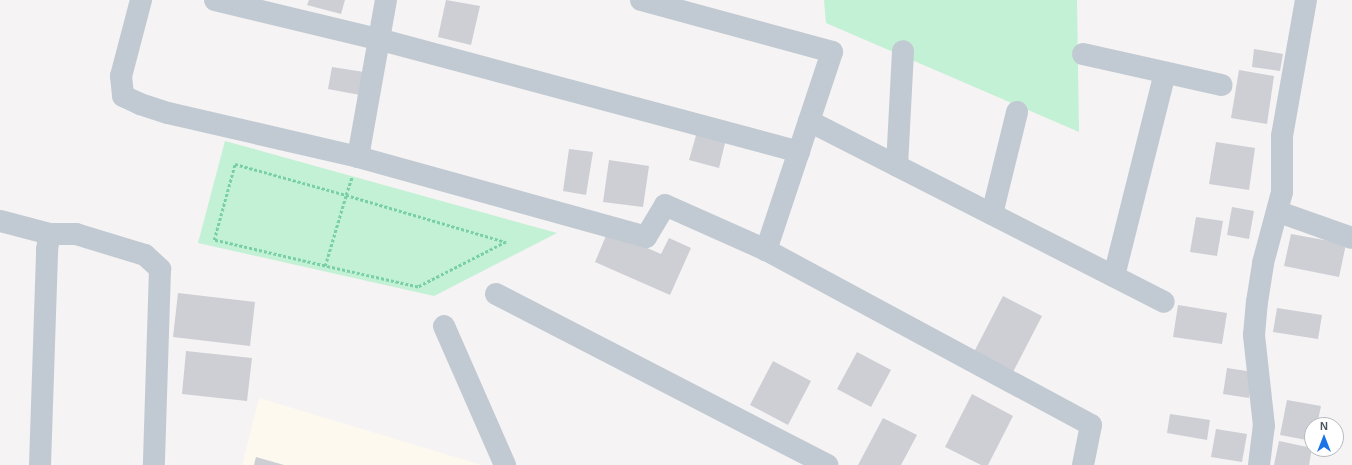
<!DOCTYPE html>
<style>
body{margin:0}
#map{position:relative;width:1352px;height:465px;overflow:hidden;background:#f5f3f3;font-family:Arial,sans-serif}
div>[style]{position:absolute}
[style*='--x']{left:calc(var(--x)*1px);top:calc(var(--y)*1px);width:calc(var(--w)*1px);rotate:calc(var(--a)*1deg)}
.commercial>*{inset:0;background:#fdf9ef}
.green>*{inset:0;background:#c3f1d5}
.building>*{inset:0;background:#cdcfd5}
.path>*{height:2.5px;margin-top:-1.25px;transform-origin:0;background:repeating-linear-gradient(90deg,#7ad0a6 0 3px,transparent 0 5px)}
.street>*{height:22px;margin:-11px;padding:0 11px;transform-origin:11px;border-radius:11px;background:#c1cad2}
span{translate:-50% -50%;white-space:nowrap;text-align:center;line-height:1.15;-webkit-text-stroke:3px #fff;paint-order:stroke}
.north{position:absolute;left:1304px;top:417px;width:40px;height:40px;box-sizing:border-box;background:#fff;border:1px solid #b7bbc0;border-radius:50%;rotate:0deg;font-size:11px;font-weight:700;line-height:16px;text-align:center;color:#4a5661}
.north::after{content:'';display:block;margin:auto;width:14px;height:18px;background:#1a73e8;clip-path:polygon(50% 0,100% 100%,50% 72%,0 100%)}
</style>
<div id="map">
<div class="commercial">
<div style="clip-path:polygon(259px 398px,482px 465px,242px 465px)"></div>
</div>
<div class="green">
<div style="clip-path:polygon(824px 0,1077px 0,1079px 132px,826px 23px)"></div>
<div style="clip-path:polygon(225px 141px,557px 233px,434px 296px,198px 243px)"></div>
</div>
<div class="building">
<div style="clip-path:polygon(309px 0,345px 0,341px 14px,307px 5px)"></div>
<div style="clip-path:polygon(446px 0,480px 6px,471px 45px,438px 37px)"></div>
<div style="clip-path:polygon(1254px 49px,1283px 54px,1280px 71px,1252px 67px)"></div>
<div style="clip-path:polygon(332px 67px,364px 72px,360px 95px,328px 89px)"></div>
<div style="clip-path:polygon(1239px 70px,1274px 76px,1267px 124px,1231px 118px)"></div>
<div style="clip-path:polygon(697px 132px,726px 139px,719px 168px,689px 160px)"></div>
<div style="clip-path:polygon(1216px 142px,1255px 148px,1249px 190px,1209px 184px)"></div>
<div style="clip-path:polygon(569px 149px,593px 152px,586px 195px,563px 191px)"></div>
<div style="clip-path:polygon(609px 160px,649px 166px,643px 207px,603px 202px)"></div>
<div style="clip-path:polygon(1232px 207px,1254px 211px,1249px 239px,1227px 235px)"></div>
<div style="clip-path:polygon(1196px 217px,1223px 221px,1217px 256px,1190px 252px)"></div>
<div style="clip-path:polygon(608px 231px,661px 254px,669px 238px,691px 248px,670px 295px,595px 262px)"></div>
<div style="clip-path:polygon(1291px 234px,1346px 244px,1339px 277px,1284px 266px)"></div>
<div style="clip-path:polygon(178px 293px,255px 302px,250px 346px,173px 337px)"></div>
<div style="clip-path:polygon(1003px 296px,1042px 316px,1013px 372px,974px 352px)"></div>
<div style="clip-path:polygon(1178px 305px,1227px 313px,1222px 344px,1173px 337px)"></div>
<div style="clip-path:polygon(1277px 308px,1322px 315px,1318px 339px,1273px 332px)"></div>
<div style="clip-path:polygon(186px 351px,252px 358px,247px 401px,182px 394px)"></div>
<div style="clip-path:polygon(857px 352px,891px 370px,871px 407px,837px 389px)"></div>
<div style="clip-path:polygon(773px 361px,811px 381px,788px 425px,750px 405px)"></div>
<div style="clip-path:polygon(1227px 368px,1253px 372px,1249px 398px,1223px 394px)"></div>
<div style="clip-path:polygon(972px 394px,1013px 416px,988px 465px,981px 465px,945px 447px)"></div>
<div style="clip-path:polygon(1287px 400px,1321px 406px,1317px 425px,1312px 425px,1312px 441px,1280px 435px)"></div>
<div style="clip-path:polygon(1170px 414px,1210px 420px,1207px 440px,1167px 433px)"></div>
<div style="clip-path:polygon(883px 418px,917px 435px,901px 465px,858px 465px)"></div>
<div style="clip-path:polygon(1216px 429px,1247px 434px,1242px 462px,1211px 457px)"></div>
<div style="clip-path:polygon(1279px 441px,1312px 448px,1309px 465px,1274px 465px)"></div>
<div style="clip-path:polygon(256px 457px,284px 465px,254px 465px)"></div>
</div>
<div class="path">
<div style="--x:325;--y:266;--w:114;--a:-166.8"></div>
<div style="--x:214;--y:240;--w:79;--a:-74.6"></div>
<div style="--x:235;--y:164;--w:115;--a:15.6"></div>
<div style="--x:346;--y:195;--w:167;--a:16.4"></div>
<div style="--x:506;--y:242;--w:99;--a:152.9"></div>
<div style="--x:418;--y:287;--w:95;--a:-167.3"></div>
<div style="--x:325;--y:266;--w:74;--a:-73.5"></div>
<div style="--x:346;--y:195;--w:19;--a:-72"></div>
</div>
<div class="street">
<div style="--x:141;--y:0;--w:79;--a:104.7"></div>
<div style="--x:121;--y:76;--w:20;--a:84"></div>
<div style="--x:123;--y:96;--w:19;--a:25"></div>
<div style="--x:140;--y:104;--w:29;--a:18"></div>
<div style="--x:168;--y:113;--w:195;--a:13"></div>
<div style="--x:358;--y:157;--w:299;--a:15.5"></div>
<div style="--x:646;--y:237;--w:37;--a:-59"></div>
<div style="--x:665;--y:205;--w:111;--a:24"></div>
<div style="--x:215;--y:0;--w:168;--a:13.5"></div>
<div style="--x:378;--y:39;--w:436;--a:15"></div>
<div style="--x:641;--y:0;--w:198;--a:15.2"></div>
<div style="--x:832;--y:52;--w:209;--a:108.4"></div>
<div style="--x:766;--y:250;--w:369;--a:28.3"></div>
<div style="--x:1091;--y:425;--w:41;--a:101.3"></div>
<div style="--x:1083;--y:54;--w:142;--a:12.6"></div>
<div style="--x:809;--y:121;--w:398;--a:27"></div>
<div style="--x:358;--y:157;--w:159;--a:-79.9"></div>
<div style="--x:897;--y:166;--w:115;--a:-87"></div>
<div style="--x:1279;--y:212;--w:77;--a:19.6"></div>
<div style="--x:992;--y:214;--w:105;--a:-76.2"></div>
<div style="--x:0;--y:221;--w:52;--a:14.6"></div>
<div style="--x:1114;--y:276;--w:209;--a:-75.9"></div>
<div style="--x:496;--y:294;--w:373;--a:27.3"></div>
<div style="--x:444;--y:326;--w:152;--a:66.3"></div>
<div style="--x:40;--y:465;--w:216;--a:-88.1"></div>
<div style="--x:47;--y:249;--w:15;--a:-79"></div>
<div style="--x:50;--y:234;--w:26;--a:0"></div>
<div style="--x:76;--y:234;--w:72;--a:16.9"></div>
<div style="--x:145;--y:255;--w:21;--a:43"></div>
<div style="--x:160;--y:269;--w:196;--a:91.8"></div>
<div style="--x:1259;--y:465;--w:39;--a:-83"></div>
<div style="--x:1264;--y:426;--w:92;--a:-96.3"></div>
<div style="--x:1254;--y:335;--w:33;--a:-85"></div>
<div style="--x:1257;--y:302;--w:39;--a:-81"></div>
<div style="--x:1263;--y:263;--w:73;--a:-75"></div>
<div style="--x:1282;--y:192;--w:56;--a:-90"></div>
<div style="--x:1282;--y:136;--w:138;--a:-80"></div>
</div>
<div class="north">N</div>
</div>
